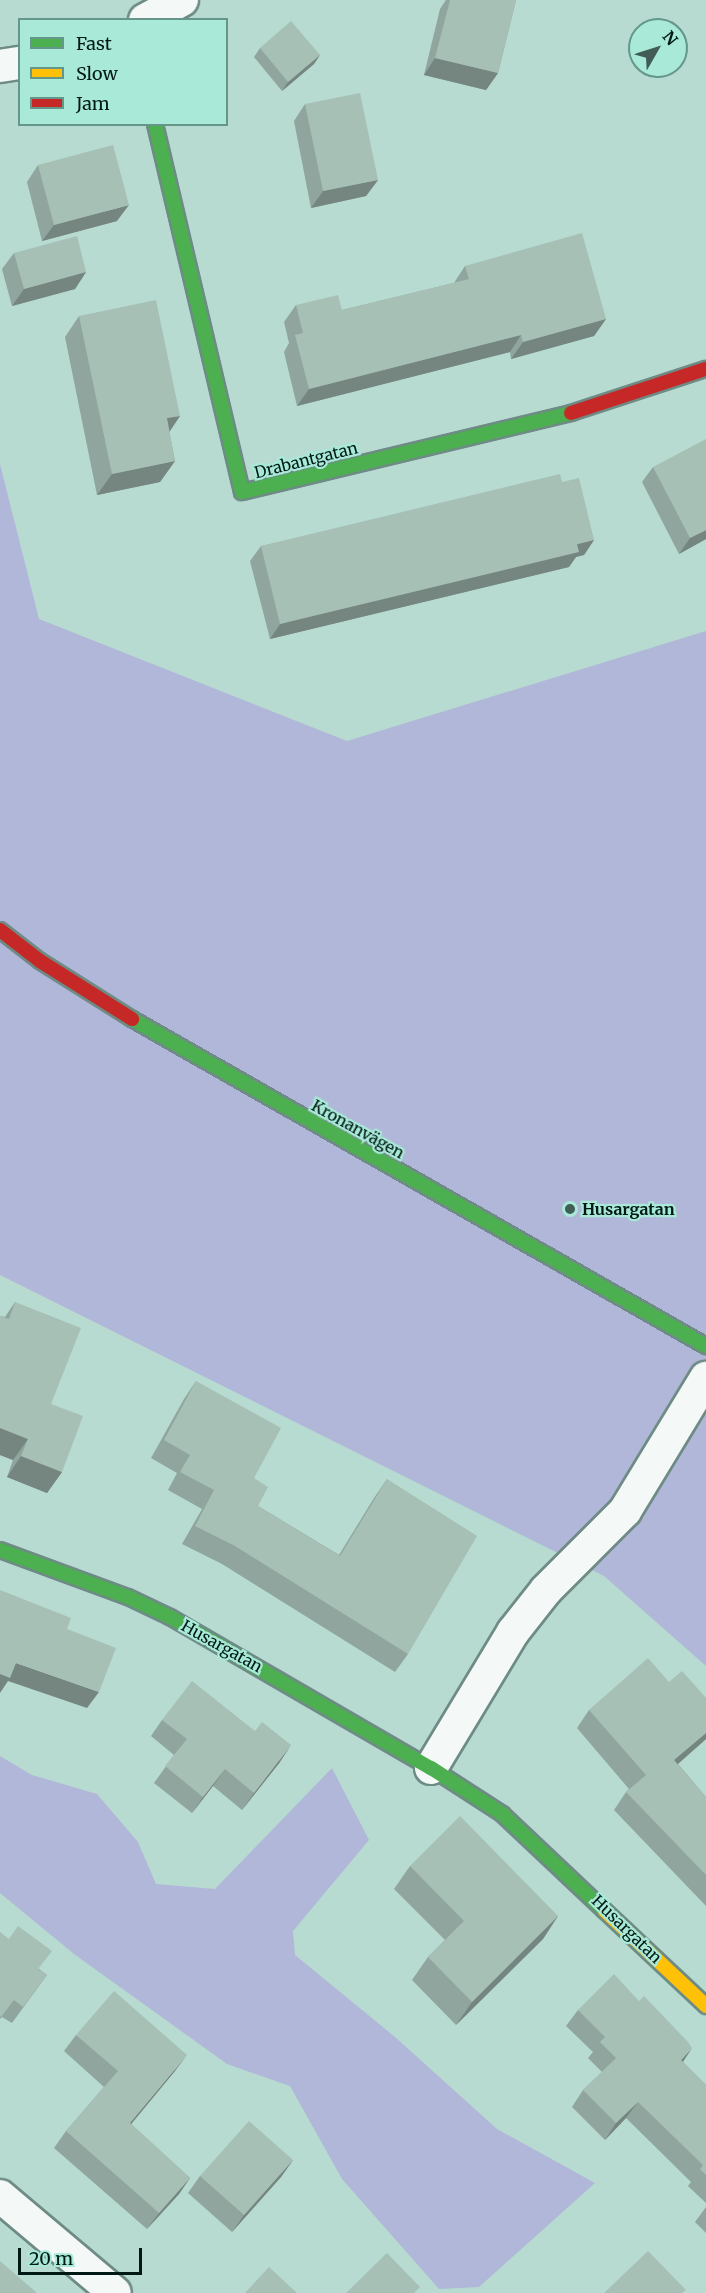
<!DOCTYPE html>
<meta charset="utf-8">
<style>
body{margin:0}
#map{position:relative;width:706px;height:2293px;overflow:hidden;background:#b7dad1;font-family:Merriweather,serif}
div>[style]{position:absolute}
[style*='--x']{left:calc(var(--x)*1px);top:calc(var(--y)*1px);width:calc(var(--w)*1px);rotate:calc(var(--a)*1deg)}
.green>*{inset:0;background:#b1b7d8}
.roads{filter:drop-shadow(2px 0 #6e8b85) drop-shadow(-2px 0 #6e8b85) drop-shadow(0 2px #6e8b85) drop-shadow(0 -2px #6e8b85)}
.street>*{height:32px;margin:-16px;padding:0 16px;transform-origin:16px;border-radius:16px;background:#f4f9f8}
.fast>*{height:14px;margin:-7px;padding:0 7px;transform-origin:7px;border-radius:7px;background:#4caf50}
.slow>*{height:14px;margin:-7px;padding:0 7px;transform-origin:7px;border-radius:7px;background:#ffc107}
.jam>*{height:14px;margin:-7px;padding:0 7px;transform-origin:7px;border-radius:7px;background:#c62828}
.wall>*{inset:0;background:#8fa59d}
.shaded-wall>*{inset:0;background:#74867f}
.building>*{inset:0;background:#a6c0b6}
.dots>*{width:16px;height:16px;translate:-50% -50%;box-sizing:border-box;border:3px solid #a8e9d8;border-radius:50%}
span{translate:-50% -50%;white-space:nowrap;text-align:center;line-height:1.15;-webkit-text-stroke:4.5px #a8e9d8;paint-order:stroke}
.street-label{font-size:16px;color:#011914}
.poi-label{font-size:16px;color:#011914;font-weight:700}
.left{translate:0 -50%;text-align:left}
.legend{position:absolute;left:18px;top:18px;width:210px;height:108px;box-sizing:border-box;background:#a8e9d8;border:2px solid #65968a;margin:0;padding:8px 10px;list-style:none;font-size:18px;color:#011914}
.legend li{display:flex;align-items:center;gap:12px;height:30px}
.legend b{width:30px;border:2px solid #65968a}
.north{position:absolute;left:628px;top:18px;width:60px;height:60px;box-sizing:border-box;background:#a8e9d8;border:2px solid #65968a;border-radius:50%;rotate:51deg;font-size:16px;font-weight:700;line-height:24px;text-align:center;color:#011914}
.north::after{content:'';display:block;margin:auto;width:21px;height:27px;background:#415d56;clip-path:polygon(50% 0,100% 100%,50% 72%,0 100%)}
.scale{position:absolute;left:18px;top:2248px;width:124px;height:27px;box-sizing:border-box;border:3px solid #011914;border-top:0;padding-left:8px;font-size:18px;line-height:21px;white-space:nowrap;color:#011914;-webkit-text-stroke:4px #a8e9d8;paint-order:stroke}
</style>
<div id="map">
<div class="green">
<div style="clip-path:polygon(0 464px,39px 619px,347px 741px,706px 631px,706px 1666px,604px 1576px,0 1275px)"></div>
<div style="clip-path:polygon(0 1756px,32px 1775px,97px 1794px,138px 1842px,156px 1884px,215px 1889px,332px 1768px,369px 1840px,293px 1931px,295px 1955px,395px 2037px,497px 2129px,595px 2183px,479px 2287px,439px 2289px,342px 2179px,290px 2086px,227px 2064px,74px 1954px,0 1893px)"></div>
</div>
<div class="roads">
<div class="street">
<div style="--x:145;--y:20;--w:42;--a:-28.4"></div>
<div style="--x:0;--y:66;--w:20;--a:-9"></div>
<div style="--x:431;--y:1768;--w:159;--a:-58.9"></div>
<div style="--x:513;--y:1632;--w:53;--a:-51.8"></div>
<div style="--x:546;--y:1590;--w:112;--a:-45"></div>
<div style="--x:625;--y:1511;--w:156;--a:-58.7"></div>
<div style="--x:0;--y:2196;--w:150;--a:40.1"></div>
</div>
<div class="fast">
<div style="--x:155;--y:124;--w:378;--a:76.7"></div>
<div style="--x:242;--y:492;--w:338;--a:-13.5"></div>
<div style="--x:132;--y:1019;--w:661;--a:29.67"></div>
<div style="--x:0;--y:1550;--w:136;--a:20.2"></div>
<div style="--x:128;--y:1597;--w:47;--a:25.5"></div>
<div style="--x:170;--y:1617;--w:302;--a:30.1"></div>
<div style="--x:431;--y:1768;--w:85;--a:32.9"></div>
<div style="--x:502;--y:1814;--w:141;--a:43.3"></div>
</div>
<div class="slow">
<div style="--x:605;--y:1911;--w:139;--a:43.2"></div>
</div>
<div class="jam">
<div style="--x:571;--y:413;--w:142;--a:-18.1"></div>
<div style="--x:0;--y:930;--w:51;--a:37.8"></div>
<div style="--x:40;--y:961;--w:109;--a:32.2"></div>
</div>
</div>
<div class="wall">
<div style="clip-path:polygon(446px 0,516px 0,498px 73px,486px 90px,424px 75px,440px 9px)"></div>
<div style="clip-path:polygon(260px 48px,320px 55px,314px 64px,282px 91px,254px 57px)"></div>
<div style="clip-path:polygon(305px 104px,378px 180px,366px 196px,311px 208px,294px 121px)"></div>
<div style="clip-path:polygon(38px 165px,117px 221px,42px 241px,27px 182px)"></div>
<div style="clip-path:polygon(14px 253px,86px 272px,75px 289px,12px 306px,2px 269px)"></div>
<div style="clip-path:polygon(465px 266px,606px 319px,594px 336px,511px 359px,510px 352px,297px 406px,284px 352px,289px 343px,284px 322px,296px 305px,342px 310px,454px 283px)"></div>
<div style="clip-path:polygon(79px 316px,180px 416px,169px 431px,175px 461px,160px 482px,97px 495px,65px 337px)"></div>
<div style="clip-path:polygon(653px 467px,706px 539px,679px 554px,642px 482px)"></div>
<div style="clip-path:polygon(562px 482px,594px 540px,584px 555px,576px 557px,569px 567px,270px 639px,250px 561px,261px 546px)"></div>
<div style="clip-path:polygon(15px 1302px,51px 1404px,62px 1472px,47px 1493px,7px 1477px,13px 1460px,0 1455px,0 1316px,5px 1317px)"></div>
<div style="clip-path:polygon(196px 1381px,254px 1478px,258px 1506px,339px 1555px,374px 1498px,387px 1479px,408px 1654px,395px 1672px,222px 1564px,182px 1544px,202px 1509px,168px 1490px,177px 1473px,151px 1458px,184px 1399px)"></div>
<div style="clip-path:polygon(669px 1682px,706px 1698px,706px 1739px,678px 1764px,706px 1797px,706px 1906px,614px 1810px,626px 1792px,629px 1789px,577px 1728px,589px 1710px)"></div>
<div style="clip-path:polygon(162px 1720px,255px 1731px,280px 1762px,242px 1810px,213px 1786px,192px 1813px,154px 1783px,174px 1755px,151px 1736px)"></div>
<div style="clip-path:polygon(410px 1866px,558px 1916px,543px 1939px,456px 2025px,412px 1980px,428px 1957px,445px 1940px,394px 1889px)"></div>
<div style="clip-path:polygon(0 1932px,39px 1969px,47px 1975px,12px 2023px,2px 2017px,0 2019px)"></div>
<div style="clip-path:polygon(578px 2010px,683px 2062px,706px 2085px,706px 2203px,688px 2186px,691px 2182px,626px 2118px,605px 2140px,572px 2107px,583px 2090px,602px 2072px,588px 2058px,593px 2052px,566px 2026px)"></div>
<div style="clip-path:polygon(76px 2035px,175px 2071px,131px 2124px,190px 2178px,179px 2194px,147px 2229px,54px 2148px,66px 2131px,104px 2087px,64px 2051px)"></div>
<div style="clip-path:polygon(293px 2160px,281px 2177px,232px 2232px,188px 2193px,200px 2176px)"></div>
<div style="clip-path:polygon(706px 2207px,706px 2233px,695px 2222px)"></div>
</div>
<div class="shaded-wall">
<div style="clip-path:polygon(320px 55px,314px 64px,282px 91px,288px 82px)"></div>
<div style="clip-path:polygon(435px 58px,498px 73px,486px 90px,424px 75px)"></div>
<div style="clip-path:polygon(378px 180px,366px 196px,311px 208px,323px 191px)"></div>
<div style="clip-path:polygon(129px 205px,117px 221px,42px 241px,54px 225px)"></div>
<div style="clip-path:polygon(86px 272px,75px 289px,12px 306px,24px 289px)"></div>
<div style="clip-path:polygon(606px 319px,594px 336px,511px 359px,523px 342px)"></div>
<div style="clip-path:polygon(521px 335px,510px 352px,297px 406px,309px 389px)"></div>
<div style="clip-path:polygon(180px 416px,166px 437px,167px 418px)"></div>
<div style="clip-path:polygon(175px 461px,160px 482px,97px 495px,112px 474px)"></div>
<div style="clip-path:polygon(706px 530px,706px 539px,679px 554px,690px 538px)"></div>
<div style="clip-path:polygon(594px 540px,584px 555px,576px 557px,569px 567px,270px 639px,280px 624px)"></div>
<div style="clip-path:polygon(0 1428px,28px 1439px,13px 1460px,0 1455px)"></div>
<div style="clip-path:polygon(21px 1456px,62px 1472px,47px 1493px,7px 1477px)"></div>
<div style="clip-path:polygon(16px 1663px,99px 1692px,87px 1708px,8px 1681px,0 1693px,0 1674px)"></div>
<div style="clip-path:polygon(706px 1733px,706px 1739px,662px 1778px,674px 1760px)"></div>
<div style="clip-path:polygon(291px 1745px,280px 1762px,242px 1810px,254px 1793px)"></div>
<div style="clip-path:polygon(225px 1769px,213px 1786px,192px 1813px,203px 1797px)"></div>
<div style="clip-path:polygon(558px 1916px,543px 1939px,456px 2025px,472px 2002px)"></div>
<div style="clip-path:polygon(692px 2048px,681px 2065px,681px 2060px)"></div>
<div style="clip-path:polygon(187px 2055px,175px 2071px,118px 2140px,130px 2123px)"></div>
<div style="clip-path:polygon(638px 2102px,626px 2118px,605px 2140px,616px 2123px)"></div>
<div style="clip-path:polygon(293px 2160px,281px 2177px,232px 2232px,244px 2215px)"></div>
<div style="clip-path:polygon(190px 2178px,179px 2194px,147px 2229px,159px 2213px)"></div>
</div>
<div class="building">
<div style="clip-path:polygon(450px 0,516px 0,498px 73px,435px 58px)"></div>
<div style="clip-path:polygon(291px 21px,320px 55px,288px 82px,260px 48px)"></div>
<div style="clip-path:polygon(360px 93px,378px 180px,323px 191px,305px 104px)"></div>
<div style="clip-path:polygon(113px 145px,129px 205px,54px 225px,38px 165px)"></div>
<div style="clip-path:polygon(582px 233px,606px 319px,523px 342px,521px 335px,309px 389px,295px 335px,303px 333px,296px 305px,338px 295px,342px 310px,469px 279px,465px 266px)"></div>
<div style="clip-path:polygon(77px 236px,86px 272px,24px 289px,14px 253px)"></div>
<div style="clip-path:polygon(156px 300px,180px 416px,167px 418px,175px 461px,112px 474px,79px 316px)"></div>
<div style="clip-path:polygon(706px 439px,706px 530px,690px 538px,653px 467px)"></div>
<div style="clip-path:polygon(560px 474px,562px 482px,579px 478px,594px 540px,577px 544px,579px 552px,280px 624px,261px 546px)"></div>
<div style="clip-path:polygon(15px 1302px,81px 1328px,51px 1404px,83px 1416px,62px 1472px,21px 1456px,28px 1439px,0 1428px,0 1316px,9px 1319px)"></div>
<div style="clip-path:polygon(196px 1381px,281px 1428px,254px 1478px,268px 1487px,258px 1506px,340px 1556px,387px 1479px,477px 1536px,408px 1654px,235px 1546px,195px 1526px,214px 1490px,180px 1472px,190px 1455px,164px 1440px)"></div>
<div style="clip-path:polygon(0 1590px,71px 1618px,67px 1629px,116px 1648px,99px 1692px,16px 1663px,10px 1678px,0 1674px)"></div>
<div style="clip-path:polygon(648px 1658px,669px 1682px,682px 1671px,706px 1698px,706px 1733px,674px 1760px,706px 1797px,706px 1875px,626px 1792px,646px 1775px,589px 1710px)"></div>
<div style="clip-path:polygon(192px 1681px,255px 1731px,262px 1722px,291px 1745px,254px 1793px,225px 1769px,203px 1797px,165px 1766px,187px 1739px,162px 1720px)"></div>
<div style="clip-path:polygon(460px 1816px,558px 1916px,472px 2002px,428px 1957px,464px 1921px,410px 1866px)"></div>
<div style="clip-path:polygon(18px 1926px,52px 1951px,38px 1969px,47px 1975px,23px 2007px,14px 2000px,1px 2017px,0 2016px,0 1932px,9px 1939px)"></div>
<div style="clip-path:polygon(614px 1974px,639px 2001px,644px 1996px,688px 2042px,692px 2048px,681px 2060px,706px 2085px,706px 2175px,700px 2169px,703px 2165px,638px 2102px,616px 2123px,583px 2090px,616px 2058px,600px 2042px,605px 2037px,578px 2010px)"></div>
<div style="clip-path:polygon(114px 1991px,187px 2055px,130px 2123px,190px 2178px,159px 2213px,66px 2131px,118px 2071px,76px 2035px)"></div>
<div style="clip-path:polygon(249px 2121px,293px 2160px,244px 2215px,200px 2176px)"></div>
<div style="clip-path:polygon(648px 2251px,686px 2290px,682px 2293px,604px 2293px)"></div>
<div style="clip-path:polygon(387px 2253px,420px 2287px,414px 2293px,346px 2293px)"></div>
<div style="clip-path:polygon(0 2261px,37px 2293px,0 2293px)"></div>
<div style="clip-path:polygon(269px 2267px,297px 2293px,245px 2293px)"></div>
</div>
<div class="dots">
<div style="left:570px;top:1209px;background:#415d56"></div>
</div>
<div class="street-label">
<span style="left:306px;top:460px;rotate:-14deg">Drabantgatan</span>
<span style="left:358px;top:1129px;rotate:29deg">Kronanvägen</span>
<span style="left:222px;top:1646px;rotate:29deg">Husargatan</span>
<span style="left:627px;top:1929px;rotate:44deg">Husargatan</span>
</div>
<div class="poi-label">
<span class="left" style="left:582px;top:1209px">Husargatan</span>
</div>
<ul class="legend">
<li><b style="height:8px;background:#4caf50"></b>Fast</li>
<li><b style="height:8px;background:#ffc107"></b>Slow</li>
<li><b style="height:8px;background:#c62828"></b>Jam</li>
</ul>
<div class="north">N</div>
<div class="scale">20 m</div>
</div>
